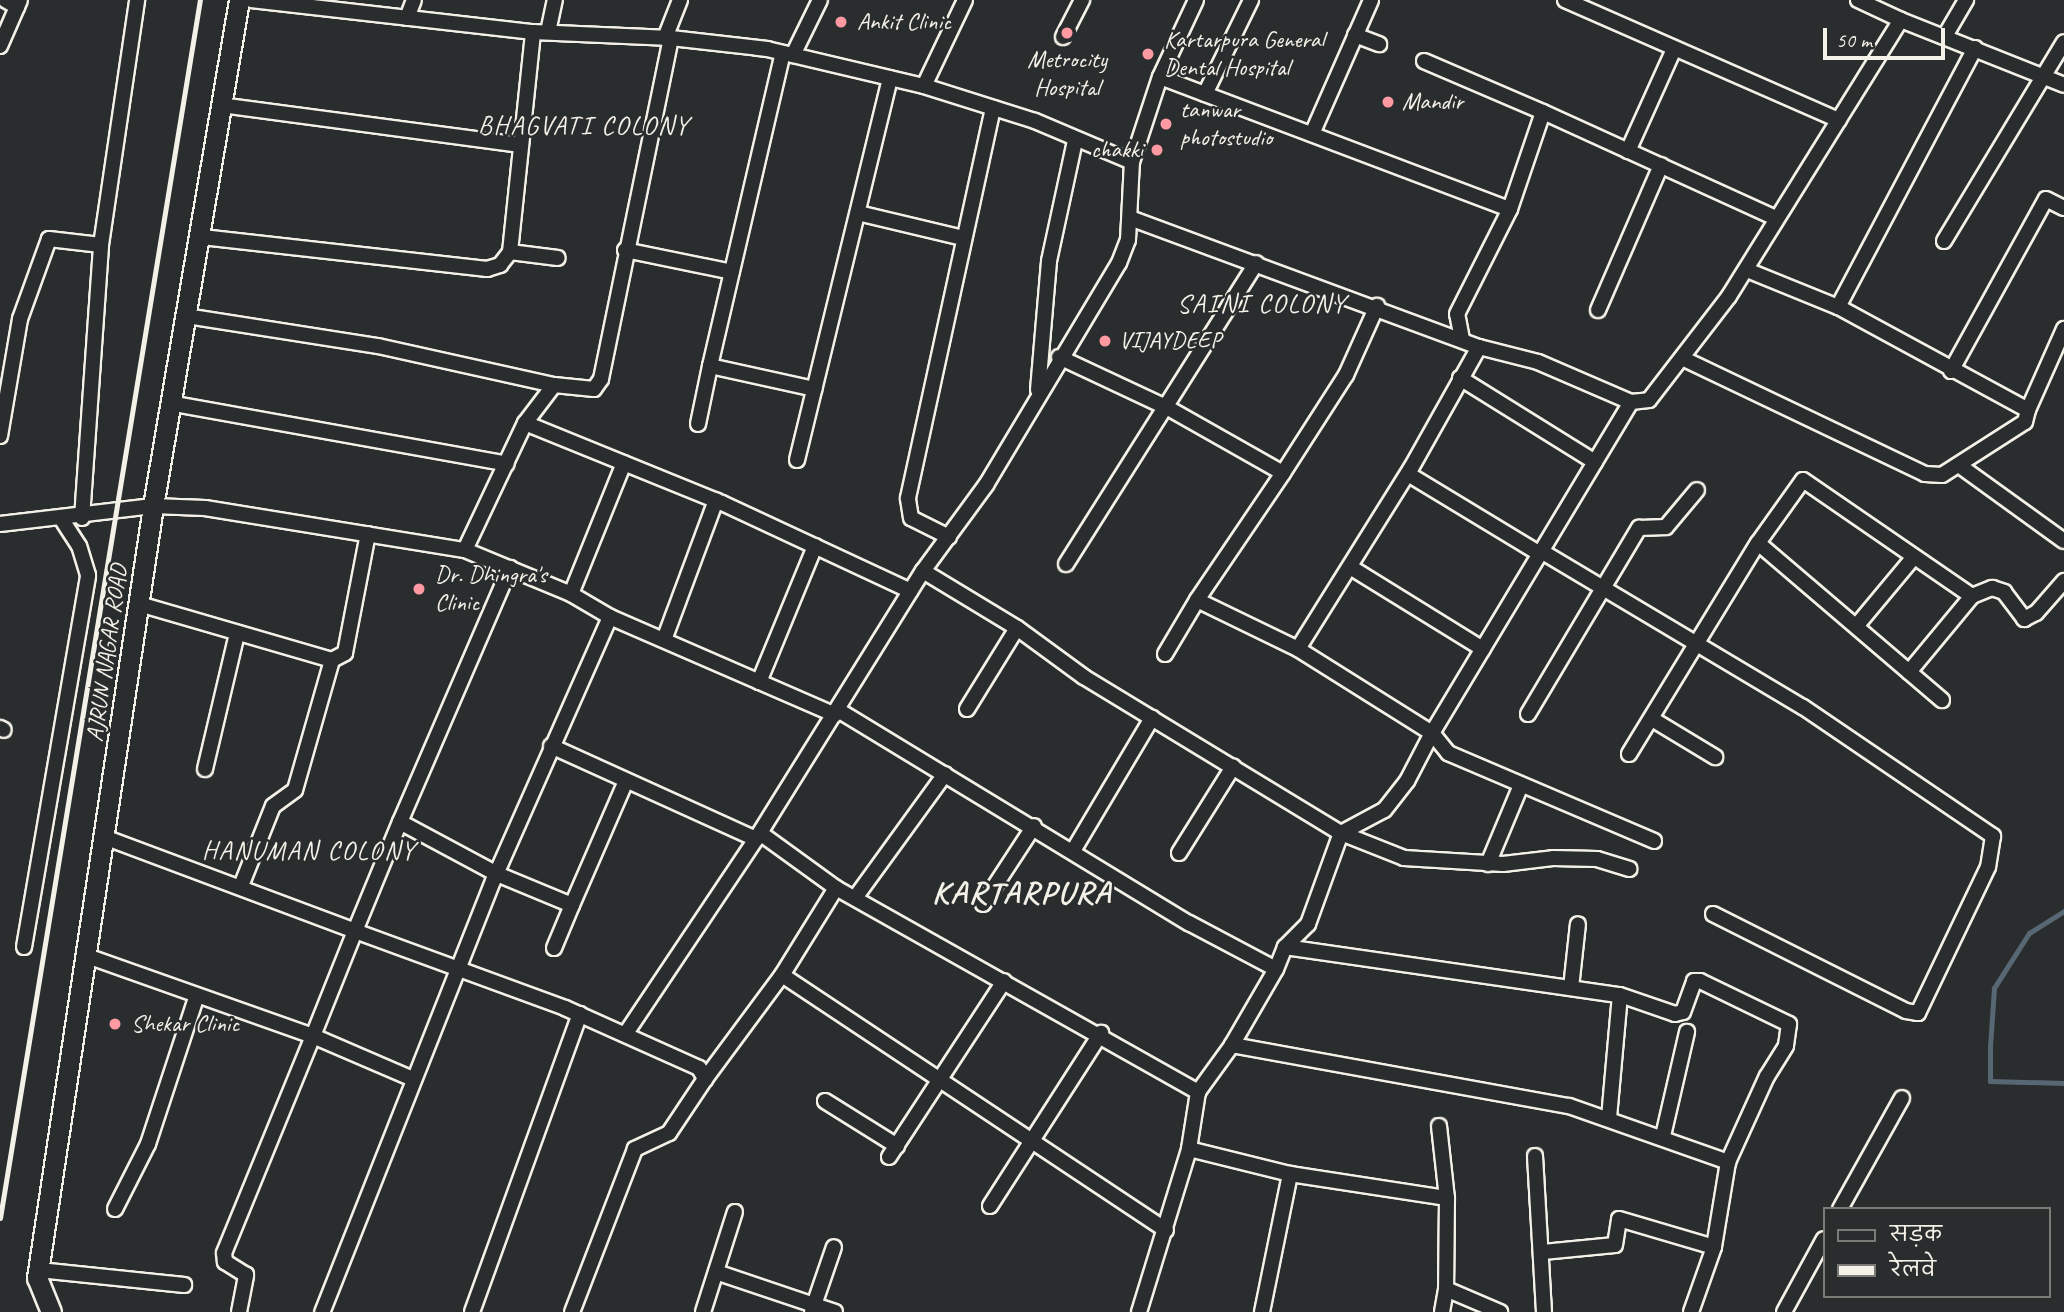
<!DOCTYPE html>
<meta charset="utf-8">
<style>
body{margin:0}
#map{position:relative;width:2064px;height:1312px;overflow:hidden;background:#2a2d2e;font-family:Caveat,"Playpen Sans Deva",sans-serif}
div>[style]{position:absolute}
[style*='--x']{left:calc(var(--x)*1px);top:calc(var(--y)*1px);width:calc(var(--w)*1px);rotate:calc(var(--a)*1deg)}
.stream>*{height:5px;margin:-2.5px;padding:0 2.5px;transform-origin:2.5px;border-radius:2.5px;background:#586774}
.roads{filter:drop-shadow(2px 0 #f4f1e8) drop-shadow(-2px 0 #f4f1e8) drop-shadow(0 2px #f4f1e8) drop-shadow(0 -2px #f4f1e8)}
.street>*{height:14px;margin:-7px;padding:0 7px;transform-origin:7px;border-radius:7px;background:#2a2d2e}
.secondary>*{height:19px;margin:-9.5px;padding:0 9.5px;transform-origin:9.5px;border-radius:9.5px;background:#2a2d2e}
.rail>*{height:5px;margin:-2.5px;padding:0 2.5px;transform-origin:2.5px;border-radius:2.5px;background:#f4f1e8}
.dots>*{width:19px;height:19px;translate:-50% -50%;box-sizing:border-box;border:4px solid #2a2d2e;border-radius:50%}
span{translate:-50% -50%;white-space:nowrap;text-align:center;line-height:1.15;-webkit-text-stroke:5px #2a2d2e;paint-order:stroke}
.poi-label{font-size:24px;color:#f4f1e8}
.left{translate:0 -50%;text-align:left}
.right{translate:-100% -50%;text-align:right}
.street-label{font-size:24px;color:#f4f1e8}
.neighbourhood-label{font-size:26px;color:#f4f1e8;letter-spacing:2px}
.district-label{font-size:32px;color:#f4f1e8;font-weight:700;letter-spacing:2px}
.legend{position:absolute;left:1823px;top:1207px;width:228px;height:91px;box-sizing:border-box;background:#2a2d2e;border:2px solid #7b7b78;margin:0;padding:9px 12px;list-style:none;font-size:21px;color:#f4f1e8}
.legend li{display:flex;align-items:center;gap:14px;height:35px}
.legend b{width:35px;border:2px solid #7b7b78}
.scale{position:absolute;left:1823px;top:28px;width:122px;height:32px;box-sizing:border-box;border:4px solid #f4f1e8;border-top:0;padding-left:9px;font-size:21px;line-height:24px;white-space:nowrap;color:#f4f1e8;-webkit-text-stroke:5px #2a2d2e;paint-order:stroke}
</style>
<div id="map">
<div class="stream">
<div style="--x:2064;--y:911;--w:41;--a:147.8"></div>
<div style="--x:2029;--y:933;--w:65;--a:122.5"></div>
<div style="--x:1994;--y:988;--w:58;--a:93.9"></div>
<div style="--x:1990;--y:1046;--w:35;--a:90"></div>
<div style="--x:1990;--y:1081;--w:74;--a:1.5"></div>
</div>
<div class="roads">
<div class="street">
<div style="--x:5;--y:0;--w:14;--a:30"></div>
<div style="--x:251;--y:0;--w:284;--a:6.5"></div>
<div style="--x:533;--y:32;--w:138;--a:2.5"></div>
<div style="--x:671;--y:38;--w:97;--a:6.5"></div>
<div style="--x:767;--y:49;--w:161;--a:13.3"></div>
<div style="--x:924;--y:86;--w:116;--a:17.5"></div>
<div style="--x:1035;--y:121;--w:105;--a:22.9"></div>
<div style="--x:1565;--y:0;--w:299;--a:23.7"></div>
<div style="--x:1858;--y:0;--w:47;--a:24.9"></div>
<div style="--x:407;--y:18;--w:19;--a:-69"></div>
<div style="--x:548;--y:32;--w:33;--a:-78"></div>
<div style="--x:1355;--y:35;--w:26;--a:21"></div>
<div style="--x:1945;--y:36;--w:42;--a:-59.7"></div>
<div style="--x:1063;--y:37;--w:42;--a:-62.8"></div>
<div style="--x:665;--y:38;--w:41;--a:-68.5"></div>
<div style="--x:0;--y:46;--w:50;--a:-66.5"></div>
<div style="--x:793;--y:55;--w:61;--a:-63.9"></div>
<div style="--x:1424;--y:61;--w:129;--a:23.2"></div>
<div style="--x:1160;--y:77;--w:374;--a:20.7"></div>
<div style="--x:924;--y:86;--w:95;--a:-64.5"></div>
<div style="--x:1205;--y:94;--w:105;--a:-63.9"></div>
<div style="--x:221;--y:105;--w:301;--a:7.6"></div>
<div style="--x:1312;--y:134;--w:146;--a:-66.2"></div>
<div style="--x:1628;--y:151;--w:112;--a:-65.7"></div>
<div style="--x:858;--y:213;--w:108;--a:13.4"></div>
<div style="--x:1130;--y:218;--w:372;--a:20.3"></div>
<div style="--x:1479;--y:347;--w:139;--a:119.3"></div>
<div style="--x:1411;--y:468;--w:213;--a:122"></div>
<div style="--x:202;--y:237;--w:287;--a:6.4"></div>
<div style="--x:487;--y:269;--w:14;--a:-17"></div>
<div style="--x:500;--y:265;--w:16;--a:-52"></div>
<div style="--x:510;--y:252;--w:221;--a:-84"></div>
<div style="--x:1944;--y:241;--w:232;--a:-58.9"></div>
<div style="--x:625;--y:250;--w:109;--a:11.6"></div>
<div style="--x:510;--y:252;--w:48;--a:7.1"></div>
<div style="--x:1838;--y:307;--w:293;--a:-62.1"></div>
<div style="--x:1598;--y:310;--w:158;--a:-66.5"></div>
<div style="--x:186;--y:316;--w:194;--a:8.9"></div>
<div style="--x:378;--y:346;--w:180;--a:12.5"></div>
<div style="--x:554;--y:385;--w:48;--a:127.3"></div>
<div style="--x:525;--y:423;--w:140;--a:115.3"></div>
<div style="--x:1462;--y:339;--w:25;--a:-101"></div>
<div style="--x:1457;--y:314;--w:118;--a:-63.2"></div>
<div style="--x:1510;--y:209;--w:102;--a:-71.2"></div>
<div style="--x:1543;--y:112;--w:256;--a:24.5"></div>
<div style="--x:1479;--y:347;--w:61;--a:14.3"></div>
<div style="--x:1538;--y:362;--w:101;--a:23.3"></div>
<div style="--x:1631;--y:402;--w:386;--a:121"></div>
<div style="--x:1432;--y:733;--w:26;--a:51"></div>
<div style="--x:1448;--y:753;--w:224;--a:23.1"></div>
<div style="--x:1059;--y:357;--w:120;--a:25.1"></div>
<div style="--x:1168;--y:408;--w:132;--a:29.5"></div>
<div style="--x:1283;--y:473;--w:153;--a:124.1"></div>
<div style="--x:1197;--y:600;--w:112;--a:25.9"></div>
<div style="--x:1298;--y:649;--w:158;--a:32.1"></div>
<div style="--x:1432;--y:733;--w:54;--a:117.5"></div>
<div style="--x:1407;--y:781;--w:37;--a:128"></div>
<div style="--x:1384;--y:810;--w:49;--a:151.9"></div>
<div style="--x:1684;--y:359;--w:267;--a:25.5"></div>
<div style="--x:1925;--y:474;--w:17;--a:3"></div>
<div style="--x:1942;--y:475;--w:98;--a:-32.6"></div>
<div style="--x:2025;--y:422;--w:12;--a:-76"></div>
<div style="--x:2028;--y:410;--w:216;--a:-151.5"></div>
<div style="--x:1838;--y:307;--w:98;--a:-157.9"></div>
<div style="--x:710;--y:366;--w:321;--a:-76.9"></div>
<div style="--x:1951;--y:371;--w:196;--a:-61.1"></div>
<div style="--x:2046;--y:199;--w:20;--a:27"></div>
<div style="--x:1460;--y:378;--w:159;--a:31.9"></div>
<div style="--x:554;--y:385;--w:40;--a:5.7"></div>
<div style="--x:594;--y:389;--w:12;--a:-55"></div>
<div style="--x:601;--y:379;--w:348;--a:-78.4"></div>
<div style="--x:1038;--y:390;--w:129;--a:-85.1"></div>
<div style="--x:1049;--y:261;--w:123;--a:-77.8"></div>
<div style="--x:1631;--y:402;--w:18;--a:-6"></div>
<div style="--x:1649;--y:400;--w:131;--a:-52.4"></div>
<div style="--x:1729;--y:296;--w:325;--a:-58.1"></div>
<div style="--x:1901;--y:20;--w:175;--a:21.7"></div>
<div style="--x:169;--y:403;--w:343;--a:10.2"></div>
<div style="--x:2028;--y:410;--w:89;--a:-66"></div>
<div style="--x:525;--y:423;--w:213;--a:22.1"></div>
<div style="--x:722;--y:503;--w:208;--a:25"></div>
<div style="--x:698;--y:424;--w:59;--a:-78.3"></div>
<div style="--x:710;--y:366;--w:107;--a:12.4"></div>
<div style="--x:0;--y:436;--w:119;--a:-80.3"></div>
<div style="--x:20;--y:319;--w:85;--a:-70.1"></div>
<div style="--x:49;--y:239;--w:52;--a:6.6"></div>
<div style="--x:797;--y:460;--w:393;--a:-76.3"></div>
<div style="--x:1960;--y:466;--w:128;--a:35.8"></div>
<div style="--x:1283;--y:473;--w:117;--a:-57.3"></div>
<div style="--x:1346;--y:375;--w:76;--a:-65.8"></div>
<div style="--x:1408;--y:474;--w:154;--a:31.2"></div>
<div style="--x:82;--y:518;--w:274;--a:-86"></div>
<div style="--x:101;--y:245;--w:248;--a:-81.6"></div>
<div style="--x:0;--y:524;--w:154;--a:-6.7"></div>
<div style="--x:153;--y:506;--w:52;--a:2.2"></div>
<div style="--x:205;--y:508;--w:263;--a:9.2"></div>
<div style="--x:465;--y:550;--w:115;--a:22.5"></div>
<div style="--x:571;--y:594;--w:45;--a:30.5"></div>
<div style="--x:610;--y:617;--w:289;--a:113.9"></div>
<div style="--x:493;--y:881;--w:464;--a:111.6"></div>
<div style="--x:949;--y:537;--w:42;--a:-153.4"></div>
<div style="--x:911;--y:518;--w:20;--a:-99"></div>
<div style="--x:908;--y:498;--w:399;--a:-77.7"></div>
<div style="--x:1758;--y:543;--w:242;--a:40.5"></div>
<div style="--x:1541;--y:551;--w:305;--a:30.8"></div>
<div style="--x:1803;--y:707;--w:230;--a:34.2"></div>
<div style="--x:1993;--y:836;--w:31;--a:99"></div>
<div style="--x:1988;--y:867;--w:162;--a:115.6"></div>
<div style="--x:1918;--y:1013;--w:12;--a:-171"></div>
<div style="--x:1906;--y:1011;--w:216;--a:-153.3"></div>
<div style="--x:1066;--y:564;--w:356;--a:-57.7"></div>
<div style="--x:1350;--y:567;--w:156;--a:31.7"></div>
<div style="--x:923;--y:571;--w:110;--a:31.2"></div>
<div style="--x:1017;--y:628;--w:83;--a:36.2"></div>
<div style="--x:1084;--y:677;--w:301;--a:31.3"></div>
<div style="--x:1341;--y:833;--w:97;--a:109.9"></div>
<div style="--x:1308;--y:924;--w:33;--a:135"></div>
<div style="--x:1285;--y:947;--w:24;--a:112"></div>
<div style="--x:571;--y:594;--w:141;--a:-68"></div>
<div style="--x:139;--y:604;--w:201;--a:16.2"></div>
<div style="--x:610;--y:617;--w:245;--a:23.5"></div>
<div style="--x:1858;--y:624;--w:86;--a:-50.2"></div>
<div style="--x:664;--y:640;--w:149;--a:-69.6"></div>
<div style="--x:1165;--y:654;--w:63;--a:-59.3"></div>
<div style="--x:1909;--y:672;--w:99;--a:-50.3"></div>
<div style="--x:1972;--y:596;--w:22;--a:-22"></div>
<div style="--x:1992;--y:588;--w:13;--a:18"></div>
<div style="--x:2004;--y:592;--w:34;--a:53"></div>
<div style="--x:2024;--y:619;--w:13;--a:-27"></div>
<div style="--x:2036;--y:613;--w:43;--a:-48.8"></div>
<div style="--x:759;--y:682;--w:147;--a:-67.6"></div>
<div style="--x:967;--y:709;--w:95;--a:-58.3"></div>
<div style="--x:838;--y:710;--w:411;--a:31.3"></div>
<div style="--x:1189;--y:923;--w:98;--a:27.9"></div>
<div style="--x:1276;--y:969;--w:88;--a:120.1"></div>
<div style="--x:1528;--y:714;--w:217;--a:-59.2"></div>
<div style="--x:1639;--y:528;--w:27;--a:-2"></div>
<div style="--x:1666;--y:527;--w:48;--a:-50"></div>
<div style="--x:1652;--y:719;--w:74;--a:31.1"></div>
<div style="--x:0;--y:728;--w:4;--a:27"></div>
<div style="--x:551;--y:746;--w:225;--a:24.4"></div>
<div style="--x:756;--y:839;--w:232;--a:123.8"></div>
<div style="--x:1629;--y:754;--w:247;--a:-58.6"></div>
<div style="--x:1758;--y:543;--w:77;--a:-54.5"></div>
<div style="--x:1803;--y:480;--w:205;--a:34.5"></div>
<div style="--x:205;--y:769;--w:139;--a:-76.7"></div>
<div style="--x:400;--y:822;--w:277;--a:-66.6"></div>
<div style="--x:760;--y:833;--w:94;--a:35.9"></div>
<div style="--x:836;--y:888;--w:102;--a:121.8"></div>
<div style="--x:782;--y:975;--w:461;--a:33.6"></div>
<div style="--x:1341;--y:833;--w:68;--a:21.6"></div>
<div style="--x:1404;--y:858;--w:99;--a:3.5"></div>
<div style="--x:1503;--y:864;--w:50;--a:-6.8"></div>
<div style="--x:1553;--y:858;--w:44;--a:1.3"></div>
<div style="--x:1597;--y:859;--w:34;--a:17"></div>
<div style="--x:104;--y:837;--w:268;--a:20.5"></div>
<div style="--x:355;--y:931;--w:118;--a:-67.6"></div>
<div style="--x:400;--y:822;--w:110;--a:28.2"></div>
<div style="--x:497;--y:874;--w:81;--a:22.5"></div>
<div style="--x:572;--y:905;--w:135;--a:-66.5"></div>
<div style="--x:756;--y:839;--w:316;--a:-58.1"></div>
<div style="--x:923;--y:571;--w:107;--a:-53.8"></div>
<div style="--x:986;--y:485;--w:259;--a:-59.1"></div>
<div style="--x:1119;--y:263;--w:25;--a:-69"></div>
<div style="--x:1128;--y:240;--w:78;--a:-87.1"></div>
<div style="--x:1132;--y:162;--w:89;--a:-71.8"></div>
<div style="--x:1160;--y:77;--w:85;--a:-64.9"></div>
<div style="--x:1073;--y:851;--w:155;--a:-59.3"></div>
<div style="--x:1179;--y:853;--w:102;--a:-57.9"></div>
<div style="--x:1488;--y:864;--w:86;--a:-67.3"></div>
<div style="--x:241;--y:886;--w:86;--a:-68.2"></div>
<div style="--x:273;--y:806;--w:27;--a:-36"></div>
<div style="--x:295;--y:790;--w:135;--a:-74.1"></div>
<div style="--x:332;--y:660;--w:15;--a:-28"></div>
<div style="--x:345;--y:653;--w:121;--a:-79.1"></div>
<div style="--x:836;--y:888;--w:416;--a:29.4"></div>
<div style="--x:1198;--y:1092;--w:58;--a:99"></div>
<div style="--x:855;--y:898;--w:153;--a:-54"></div>
<div style="--x:983;--y:904;--w:93;--a:-56.8"></div>
<div style="--x:24;--y:947;--w:377;--a:-80.2"></div>
<div style="--x:88;--y:575;--w:30;--a:-107"></div>
<div style="--x:79;--y:546;--w:31;--a:-123"></div>
<div style="--x:1285;--y:947;--w:338;--a:8.2"></div>
<div style="--x:1620;--y:995;--w:58;--a:19.1"></div>
<div style="--x:1675;--y:1014;--w:8;--a:-14"></div>
<div style="--x:1683;--y:1012;--w:33;--a:-70"></div>
<div style="--x:1694;--y:981;--w:6;--a:0"></div>
<div style="--x:1700;--y:981;--w:99;--a:25.8"></div>
<div style="--x:1789;--y:1024;--w:22;--a:98"></div>
<div style="--x:1786;--y:1046;--w:36;--a:122"></div>
<div style="--x:1767;--y:1076;--w:94;--a:114.4"></div>
<div style="--x:1728;--y:1162;--w:86;--a:99.4"></div>
<div style="--x:1714;--y:1247;--w:69;--a:109.5"></div>
<div style="--x:554;--y:948;--w:47;--a:-67.3"></div>
<div style="--x:87;--y:956;--w:240;--a:19.5"></div>
<div style="--x:313;--y:1036;--w:113;--a:-68.2"></div>
<div style="--x:355;--y:931;--w:224;--a:20.1"></div>
<div style="--x:565;--y:1008;--w:147;--a:24.1"></div>
<div style="--x:699;--y:1068;--w:13;--a:61"></div>
<div style="--x:705;--y:1079;--w:65;--a:123.7"></div>
<div style="--x:669;--y:1133;--w:38;--a:155"></div>
<div style="--x:635;--y:1149;--w:175;--a:111.1"></div>
<div style="--x:1571;--y:988;--w:64;--a:-83.8"></div>
<div style="--x:705;--y:1079;--w:129;--a:-53.5"></div>
<div style="--x:1198;--y:1092;--w:58;--a:-54.1"></div>
<div style="--x:1232;--y:1045;--w:342;--a:10.3"></div>
<div style="--x:1569;--y:1106;--w:169;--a:19.4"></div>
<div style="--x:825;--y:1101;--w:85;--a:32"></div>
<div style="--x:1609;--y:1118;--w:123;--a:-84.9"></div>
<div style="--x:1439;--y:1126;--w:72;--a:83.7"></div>
<div style="--x:1663;--y:1136;--w:107;--a:-77"></div>
<div style="--x:1535;--y:1156;--w:156;--a:86.7"></div>
<div style="--x:889;--y:1157;--w:210;--a:-56.8"></div>
<div style="--x:990;--y:1206;--w:206;--a:-57.3"></div>
<div style="--x:115;--y:1209;--w:73;--a:-63.1"></div>
<div style="--x:148;--y:1144;--w:154;--a:-71.8"></div>
<div style="--x:1840;--y:1209;--w:127;--a:-60.8"></div>
<div style="--x:1543;--y:1252;--w:72;--a:-5.6"></div>
<div style="--x:1615;--y:1245;--w:26;--a:-81"></div>
<div style="--x:1619;--y:1219;--w:99;--a:16.4"></div>
<div style="--x:39;--y:1270;--w:146;--a:5.9"></div>
<div style="--x:716;--y:1272;--w:103;--a:18.6"></div>
<div style="--x:814;--y:1305;--w:61;--a:-71"></div>
<div style="--x:239;--y:1312;--w:38;--a:-79"></div>
<div style="--x:246;--y:1275;--w:25;--a:-148"></div>
<div style="--x:225;--y:1262;--w:9;--a:-96"></div>
<div style="--x:224;--y:1253;--w:235;--a:-67.7"></div>
<div style="--x:313;--y:1036;--w:109;--a:23.3"></div>
<div style="--x:472;--y:1312;--w:317;--a:-70.1"></div>
<div style="--x:703;--y:1312;--w:105;--a:-72.3"></div>
<div style="--x:812;--y:1312;--w:7;--a:-74"></div>
<div style="--x:814;--y:1305;--w:22;--a:18"></div>
<div style="--x:1139;--y:1312;--w:170;--a:-72.9"></div>
<div style="--x:1189;--y:1149;--w:104;--a:13.9"></div>
<div style="--x:1290;--y:1174;--w:159;--a:8.7"></div>
<div style="--x:1447;--y:1198;--w:91;--a:90.6"></div>
<div style="--x:1446;--y:1289;--w:59;--a:23.1"></div>
<div style="--x:1262;--y:1312;--w:141;--a:-78.5"></div>
<div style="--x:1442;--y:1312;--w:23;--a:-80"></div>
<div style="--x:1784;--y:1312;--w:83;--a:-61.3"></div>
</div>
<div class="secondary">
<div style="--x:51;--y:1312;--w:37;--a:-112"></div>
<div style="--x:37;--y:1278;--w:781;--a:-81.45"></div>
<div style="--x:153;--y:506;--w:513;--a:-80.35"></div>
</div>
</div>
<div class="rail">
<div style="--x:0;--y:1218;--w:1234;--a:-80.68"></div>
</div>
<div class="dots">
<div style="left:841px;top:22px;background:#ff9aa2"></div>
<div style="left:1067px;top:33px;background:#ff9aa2"></div>
<div style="left:1148px;top:54px;background:#ff9aa2"></div>
<div style="left:1388px;top:102px;background:#ff9aa2"></div>
<div style="left:1166px;top:124px;background:#ff9aa2"></div>
<div style="left:1157px;top:150px;background:#ff9aa2"></div>
<div style="left:1105px;top:341px;background:#ff9aa2"></div>
<div style="left:419px;top:589px;background:#ff9aa2"></div>
<div style="left:115px;top:1024px;background:#ff9aa2"></div>
</div>
<div class="poi-label">
<span class="left" style="left:857px;top:22px">Ankit Clinic</span>
<span class="left" style="left:1164px;top:54px">Kartarpura General<br>Dental Hospital</span>
<span style="left:1067px;top:74px">Metrocity<br>Hospital</span>
<span class="left" style="left:1402px;top:102px">Mandir</span>
<span class="left" style="left:1180px;top:124px">tanwar<br>photostudio</span>
<span class="right" style="left:1143px;top:150px">chakki</span>
<span class="left" style="left:1119px;top:341px">VIJAYDEEP</span>
<span class="left" style="left:435px;top:589px">Dr. Dhingra's<br>Clinic</span>
<span class="left" style="left:131px;top:1024px">Shekar Clinic</span>
</div>
<div class="street-label">
<span style="left:107px;top:653px;rotate:-82deg">AJRUN NAGAR ROAD</span>
</div>
<div class="neighbourhood-label">
<span style="left:584px;top:126px">BHAGVATI COLONY</span>
<span style="left:1262px;top:304px">SAINI COLONY</span>
<span style="left:309px;top:851px">HANUMAN COLONY</span>
</div>
<div class="district-label">
<span style="left:1022px;top:893px">KARTARPURA</span>
</div>
<ul class="legend">
<li><b style="height:9px;background:#2a2d2e"></b>सड़क</li>
<li><b style="height:9px;background:#f4f1e8"></b>रेलवे</li>
</ul>
<div class="scale">50 m</div>
</div>
